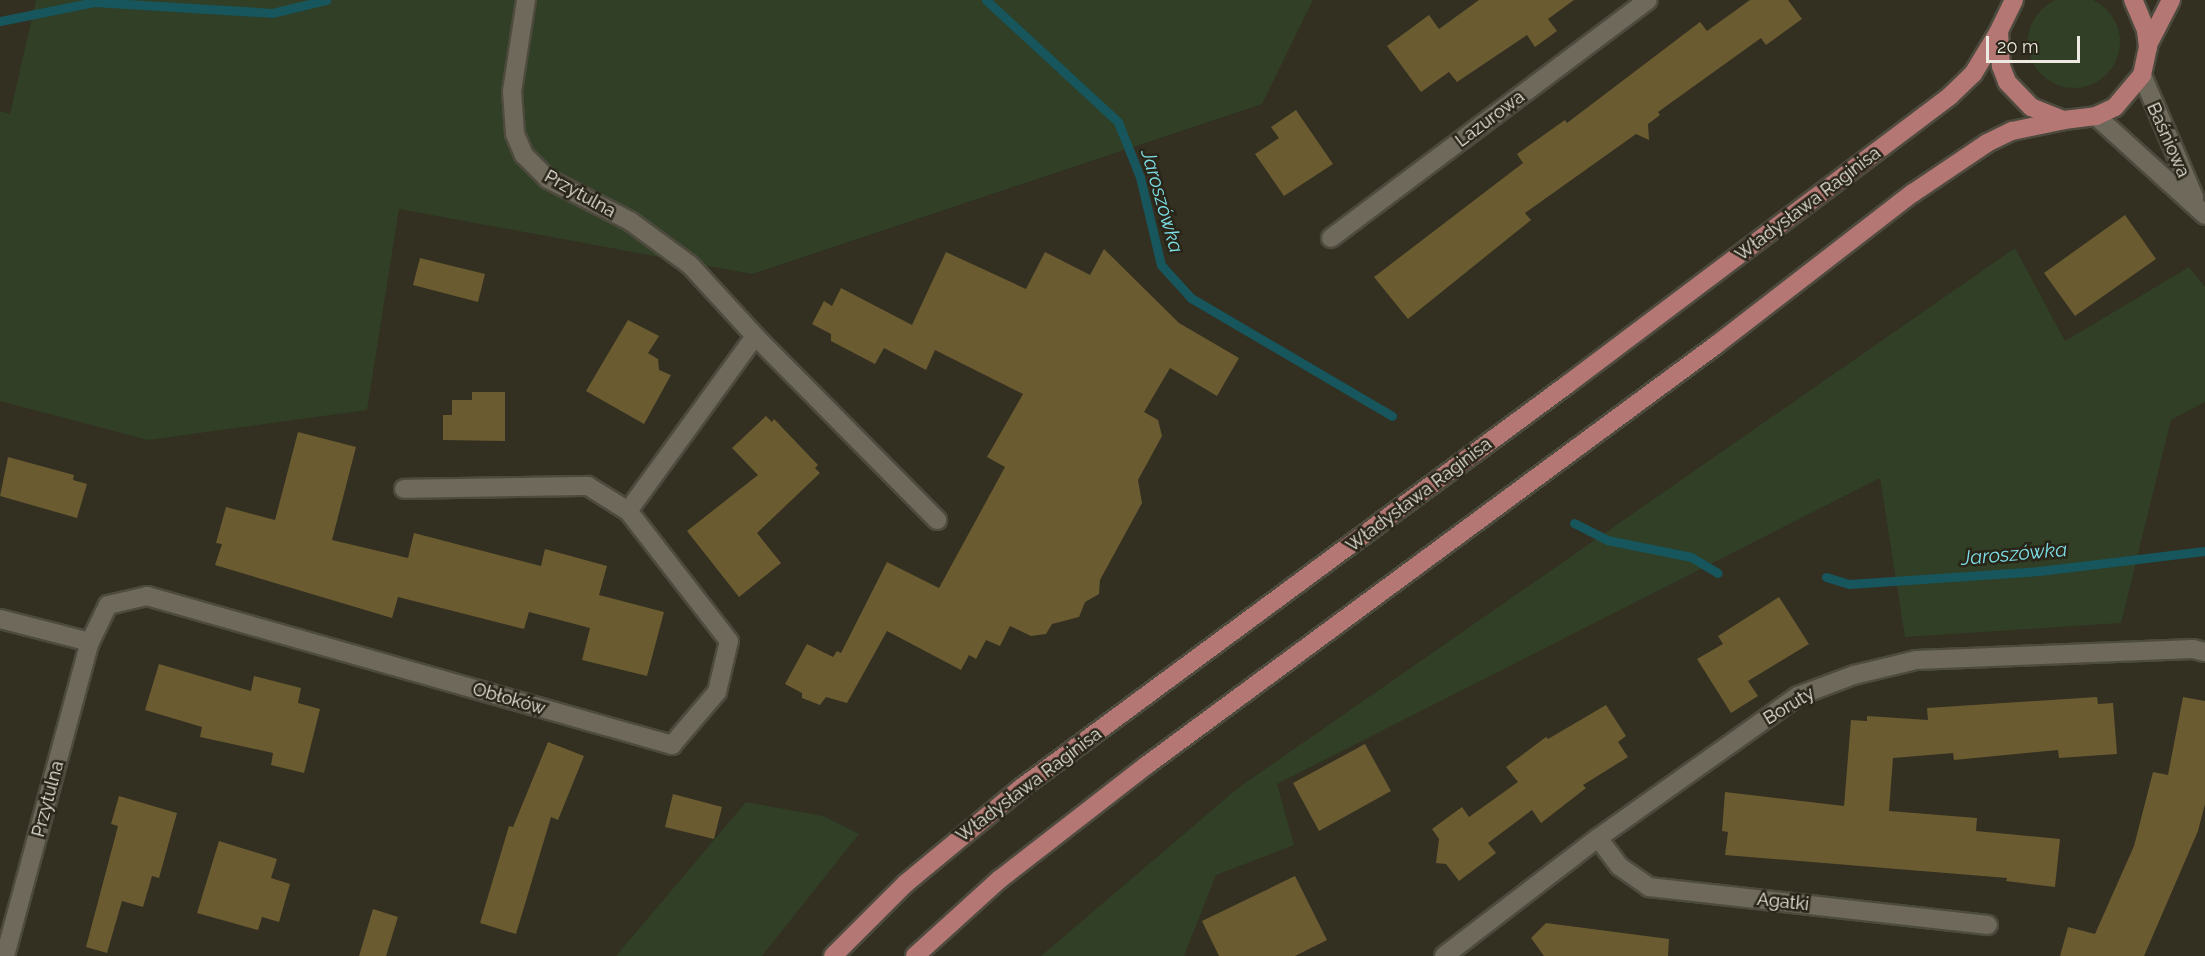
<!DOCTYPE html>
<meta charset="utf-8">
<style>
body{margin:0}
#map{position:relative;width:2205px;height:956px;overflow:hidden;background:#332f21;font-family:Raleway,sans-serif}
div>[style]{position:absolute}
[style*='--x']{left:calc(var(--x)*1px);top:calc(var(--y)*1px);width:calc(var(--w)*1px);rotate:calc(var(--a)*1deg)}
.green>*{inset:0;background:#303f25}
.round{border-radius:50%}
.stream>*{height:9px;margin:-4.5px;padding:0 4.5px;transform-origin:4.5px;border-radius:4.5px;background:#16565c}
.building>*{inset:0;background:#6a5b31}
.roads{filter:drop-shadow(2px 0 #4d4a3e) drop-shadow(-2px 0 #4d4a3e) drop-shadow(0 2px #4d4a3e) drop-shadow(0 -2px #4d4a3e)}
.minor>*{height:18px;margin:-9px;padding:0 9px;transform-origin:9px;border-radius:9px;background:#6e695a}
.major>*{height:18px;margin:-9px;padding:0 9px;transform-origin:9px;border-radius:9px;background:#b57774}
span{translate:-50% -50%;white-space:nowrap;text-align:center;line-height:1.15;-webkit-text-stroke:5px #292518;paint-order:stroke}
.street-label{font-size:18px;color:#eceae1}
.water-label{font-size:20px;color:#7ddee8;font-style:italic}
.scale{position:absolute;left:1986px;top:36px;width:94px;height:27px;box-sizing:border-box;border:3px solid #eceae1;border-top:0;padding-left:8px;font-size:18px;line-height:21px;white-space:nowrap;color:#eceae1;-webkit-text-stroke:4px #292518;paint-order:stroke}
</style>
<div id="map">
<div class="green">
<div class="round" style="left:2028px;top:-4px;width:92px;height:92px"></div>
<div style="clip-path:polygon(36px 0,1313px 0,1262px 104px,752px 274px,399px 209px,367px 410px,148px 440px,0 401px,0 111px,10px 114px)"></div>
<div style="clip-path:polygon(2015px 248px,2065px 341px,2189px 267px,2205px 287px,2205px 402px,2171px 420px,2121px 623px,1905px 637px,1880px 478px,1277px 784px,1294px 845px,1216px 875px,1184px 956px,1041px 956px,1238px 788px)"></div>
<div style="clip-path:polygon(746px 802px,823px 816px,859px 834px,762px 956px,616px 956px)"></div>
</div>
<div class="stream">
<div style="--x:986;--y:0;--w:180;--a:42.7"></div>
<div style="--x:1118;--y:122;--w:59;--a:68.2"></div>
<div style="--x:1140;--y:177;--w:90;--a:76.6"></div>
<div style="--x:1161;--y:265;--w:45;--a:47.7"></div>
<div style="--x:1191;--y:298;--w:233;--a:30.4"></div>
<div style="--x:0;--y:21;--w:96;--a:-11.4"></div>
<div style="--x:94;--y:2;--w:178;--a:3.5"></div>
<div style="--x:272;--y:13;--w:56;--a:-13.5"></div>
<div style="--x:1574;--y:523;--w:37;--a:27"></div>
<div style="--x:1607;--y:540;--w:86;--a:11.4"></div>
<div style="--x:1691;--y:557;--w:31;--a:31"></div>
<div style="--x:1826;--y:577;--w:24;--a:17"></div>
<div style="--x:1849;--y:584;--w:190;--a:-3.9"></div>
<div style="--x:2039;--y:571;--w:167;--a:-6.9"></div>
</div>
<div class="building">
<div style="clip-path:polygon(1479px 0,1574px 0,1548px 19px,1557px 31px,1535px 47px,1527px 35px,1457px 82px,1449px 72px,1421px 92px,1387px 46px,1429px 15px,1439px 29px)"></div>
<div style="clip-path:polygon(1750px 0,1788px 0,1802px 19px,1766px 45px,1761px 38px,1658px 112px,1660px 115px,1648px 124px,1649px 140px,1636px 134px,1525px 213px,1531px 220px,1408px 319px,1374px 277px,1523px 163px,1517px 154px,1565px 120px,1567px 123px,1700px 22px,1707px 31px)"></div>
<div style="clip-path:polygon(1296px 110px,1333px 164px,1284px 196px,1255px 154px,1279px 138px,1271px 127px)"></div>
<div style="clip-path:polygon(2125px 215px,2156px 259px,2075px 316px,2044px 273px)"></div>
<div style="clip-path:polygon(1104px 249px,1179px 323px,1239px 358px,1217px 396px,1170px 368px,1144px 412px,1158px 420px,1162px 436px,1138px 480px,1142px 503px,1100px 580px,1099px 594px,1085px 602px,1079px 617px,1052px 624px,1046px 634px,1031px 636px,1010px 626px,1000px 646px,986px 640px,976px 659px,969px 655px,961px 670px,887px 631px,847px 703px,826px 697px,820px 705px,802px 698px,802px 693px,785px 684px,807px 644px,833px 657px,837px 651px,841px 653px,887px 562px,939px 588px,1005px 467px,987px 457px,1023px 394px,935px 350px,926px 370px,884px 348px,875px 364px,831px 341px,831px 334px,812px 324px,824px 301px,832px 306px,841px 288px,912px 325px,946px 252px,1026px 289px,1045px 252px,1090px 275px)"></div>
<div style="clip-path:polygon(420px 258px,485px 274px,478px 302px,413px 285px)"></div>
<div style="clip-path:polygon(628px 320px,659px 336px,648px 353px,658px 359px,659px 370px,671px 375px,644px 424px,586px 391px)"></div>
<div style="clip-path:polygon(472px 392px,505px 392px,505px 441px,443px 440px,443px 415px,452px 415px,452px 400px,472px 400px)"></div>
<div style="clip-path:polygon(766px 416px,772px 422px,774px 419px,818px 465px,815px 468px,820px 473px,757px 533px,781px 563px,739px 597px,687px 531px,758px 475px,732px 448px)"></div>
<div style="clip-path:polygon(298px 432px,356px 447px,332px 540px,408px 558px,414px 533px,541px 566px,545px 549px,607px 566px,599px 595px,664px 612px,647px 676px,582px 660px,590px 628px,529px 612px,524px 629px,398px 597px,392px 618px,215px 565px,222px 544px,216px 543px,226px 507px,275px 520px)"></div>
<div style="clip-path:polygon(8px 457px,74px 475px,73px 480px,87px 484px,77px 518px,0 496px)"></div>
<div style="clip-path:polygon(1779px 597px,1809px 644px,1748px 681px,1758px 696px,1731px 713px,1697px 659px,1723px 644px,1718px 636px)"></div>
<div style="clip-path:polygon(159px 664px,251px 691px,254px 676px,301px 688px,298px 703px,320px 709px,304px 773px,271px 765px,273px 753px,200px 737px,202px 727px,145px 710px)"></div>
<div style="clip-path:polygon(2097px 697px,2098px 704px,2113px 703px,2117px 754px,2059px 758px,2058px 750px,1954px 760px,1953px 753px,1893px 758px,1889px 811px,1977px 818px,1976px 831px,2060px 839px,2055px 887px,2006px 881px,2007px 878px,1725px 855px,1728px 832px,1722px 831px,1725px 792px,1844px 806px,1851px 720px,1867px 721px,1867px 716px,1928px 720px,1927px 708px)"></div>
<div style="clip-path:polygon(2183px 697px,2205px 701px,2205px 804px,2198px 831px,2144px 956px,2060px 956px,2068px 927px,2095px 934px,2134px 846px,2153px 772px,2168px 775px)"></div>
<div style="clip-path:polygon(1606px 705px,1626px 736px,1618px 742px,1628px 757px,1583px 785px,1586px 788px,1541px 823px,1532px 810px,1488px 843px,1496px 853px,1459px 881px,1446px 864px,1436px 863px,1439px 839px,1432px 829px,1462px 807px,1469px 817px,1518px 782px,1506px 767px,1546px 737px,1548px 739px)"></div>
<div style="clip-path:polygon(548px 742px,584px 756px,558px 820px,551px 817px,516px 934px,480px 923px,509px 826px,513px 827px)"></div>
<div style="clip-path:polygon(1365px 744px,1391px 791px,1319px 831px,1293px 783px)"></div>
<div style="clip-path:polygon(673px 794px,722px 807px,714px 839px,665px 827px)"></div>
<div style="clip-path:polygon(119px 796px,177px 813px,159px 878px,152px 876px,143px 907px,122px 901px,107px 953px,86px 947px,118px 826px,111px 824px)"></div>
<div style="clip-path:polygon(219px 841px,277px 859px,271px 878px,290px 884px,279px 922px,262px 917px,258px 930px,197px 913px)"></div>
<div style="clip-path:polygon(1295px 876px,1327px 940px,1295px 956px,1219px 956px,1202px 921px)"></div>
<div style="clip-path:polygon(373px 909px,398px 917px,386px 956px,359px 956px)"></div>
<div style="clip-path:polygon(1546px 923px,1669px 939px,1668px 956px,1544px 956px,1531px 938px)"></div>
</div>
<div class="roads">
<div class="minor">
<div style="--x:526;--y:0;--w:92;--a:98.7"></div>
<div style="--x:512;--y:91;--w:43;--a:86"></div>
<div style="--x:515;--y:134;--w:23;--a:67"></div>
<div style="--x:524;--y:155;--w:34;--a:45"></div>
<div style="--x:548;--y:179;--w:92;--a:27.1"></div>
<div style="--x:630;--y:221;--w:74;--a:36.3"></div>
<div style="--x:690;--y:265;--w:96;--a:47.5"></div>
<div style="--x:2142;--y:75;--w:133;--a:66.9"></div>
<div style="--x:2096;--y:116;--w:147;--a:42.2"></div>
<div style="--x:1331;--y:238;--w:396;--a:-36.9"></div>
<div style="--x:628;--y:511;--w:216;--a:-54"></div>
<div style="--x:755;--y:336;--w:259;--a:45.3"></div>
<div style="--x:0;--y:619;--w:93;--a:14.3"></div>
<div style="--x:1598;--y:838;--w:35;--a:53"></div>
<div style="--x:1619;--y:866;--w:37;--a:35"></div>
<div style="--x:1649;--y:887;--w:341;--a:6.4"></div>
<div style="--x:5;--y:956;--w:325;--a:-74.9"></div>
<div style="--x:90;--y:642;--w:41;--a:-64.1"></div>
<div style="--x:108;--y:605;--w:40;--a:-13"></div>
<div style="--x:147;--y:596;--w:546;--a:15.84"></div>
<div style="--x:672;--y:745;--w:70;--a:-49.7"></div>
<div style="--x:717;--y:692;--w:52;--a:-76.8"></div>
<div style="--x:729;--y:641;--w:165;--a:-127.8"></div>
<div style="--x:628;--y:511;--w:47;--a:-148"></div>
<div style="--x:588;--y:486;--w:184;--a:179.1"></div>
<div style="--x:1444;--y:956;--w:194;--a:-37.5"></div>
<div style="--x:1598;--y:838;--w:245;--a:-35.4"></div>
<div style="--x:1798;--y:696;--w:60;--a:-20.6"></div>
<div style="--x:1854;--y:675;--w:64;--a:-13.6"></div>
<div style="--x:1916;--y:660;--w:277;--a:-2.3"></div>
<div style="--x:2193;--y:649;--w:12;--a:14"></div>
</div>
<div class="major">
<div style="--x:2014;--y:0;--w:34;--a:116"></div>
<div style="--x:1999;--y:31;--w:35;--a:87"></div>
<div style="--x:2001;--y:66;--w:17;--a:69"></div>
<div style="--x:2007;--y:82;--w:35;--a:46"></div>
<div style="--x:2031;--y:107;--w:35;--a:22"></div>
<div style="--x:2064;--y:120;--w:32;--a:-7"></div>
<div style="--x:2096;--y:116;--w:21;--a:-25"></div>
<div style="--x:2115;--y:107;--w:42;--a:-49.8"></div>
<div style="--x:2142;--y:75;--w:29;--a:-78"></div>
<div style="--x:2148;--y:47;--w:17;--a:-97"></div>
<div style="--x:2146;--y:30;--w:33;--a:-113"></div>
<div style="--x:2148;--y:45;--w:51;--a:-62.9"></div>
<div style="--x:833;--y:956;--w:102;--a:-45"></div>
<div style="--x:905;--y:884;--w:151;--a:-39.6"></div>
<div style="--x:1021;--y:788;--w:680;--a:-36.45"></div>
<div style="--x:1568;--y:384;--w:478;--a:-37"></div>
<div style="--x:1950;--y:96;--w:32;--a:-44"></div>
<div style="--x:1973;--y:74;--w:50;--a:-58.8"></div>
<div style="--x:915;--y:956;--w:115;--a:-42.2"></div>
<div style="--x:1000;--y:879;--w:186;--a:-37.8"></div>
<div style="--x:1147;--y:765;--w:707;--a:-36.43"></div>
<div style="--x:1716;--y:345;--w:249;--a:-37.7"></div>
<div style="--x:1913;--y:193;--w:89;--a:-34"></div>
<div style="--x:1987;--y:143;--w:28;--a:-26"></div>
<div style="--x:2012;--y:131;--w:53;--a:-11.9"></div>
</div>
</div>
<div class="street-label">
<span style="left:1490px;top:119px;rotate:-37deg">Lazurowa</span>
<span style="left:2168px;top:140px;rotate:66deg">Baśniowa</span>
<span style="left:580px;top:194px;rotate:29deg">Przytulna</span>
<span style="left:1808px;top:204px;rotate:-37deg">Władysława Raginisa</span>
<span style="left:1419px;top:495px;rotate:-37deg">Władysława Raginisa</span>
<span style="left:509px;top:699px;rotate:16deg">Obłoków</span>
<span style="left:1789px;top:706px;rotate:-31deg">Boruty</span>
<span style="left:1029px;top:785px;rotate:-37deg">Władysława Raginisa</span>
<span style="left:48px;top:799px;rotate:-75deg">Przytulna</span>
<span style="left:1783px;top:902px;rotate:6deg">Agatki</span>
</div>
<div class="water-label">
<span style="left:1162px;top:201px;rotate:74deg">Jaroszówka</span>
<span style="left:2014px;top:554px;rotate:-5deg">Jaroszówka</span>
</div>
<div class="scale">20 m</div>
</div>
